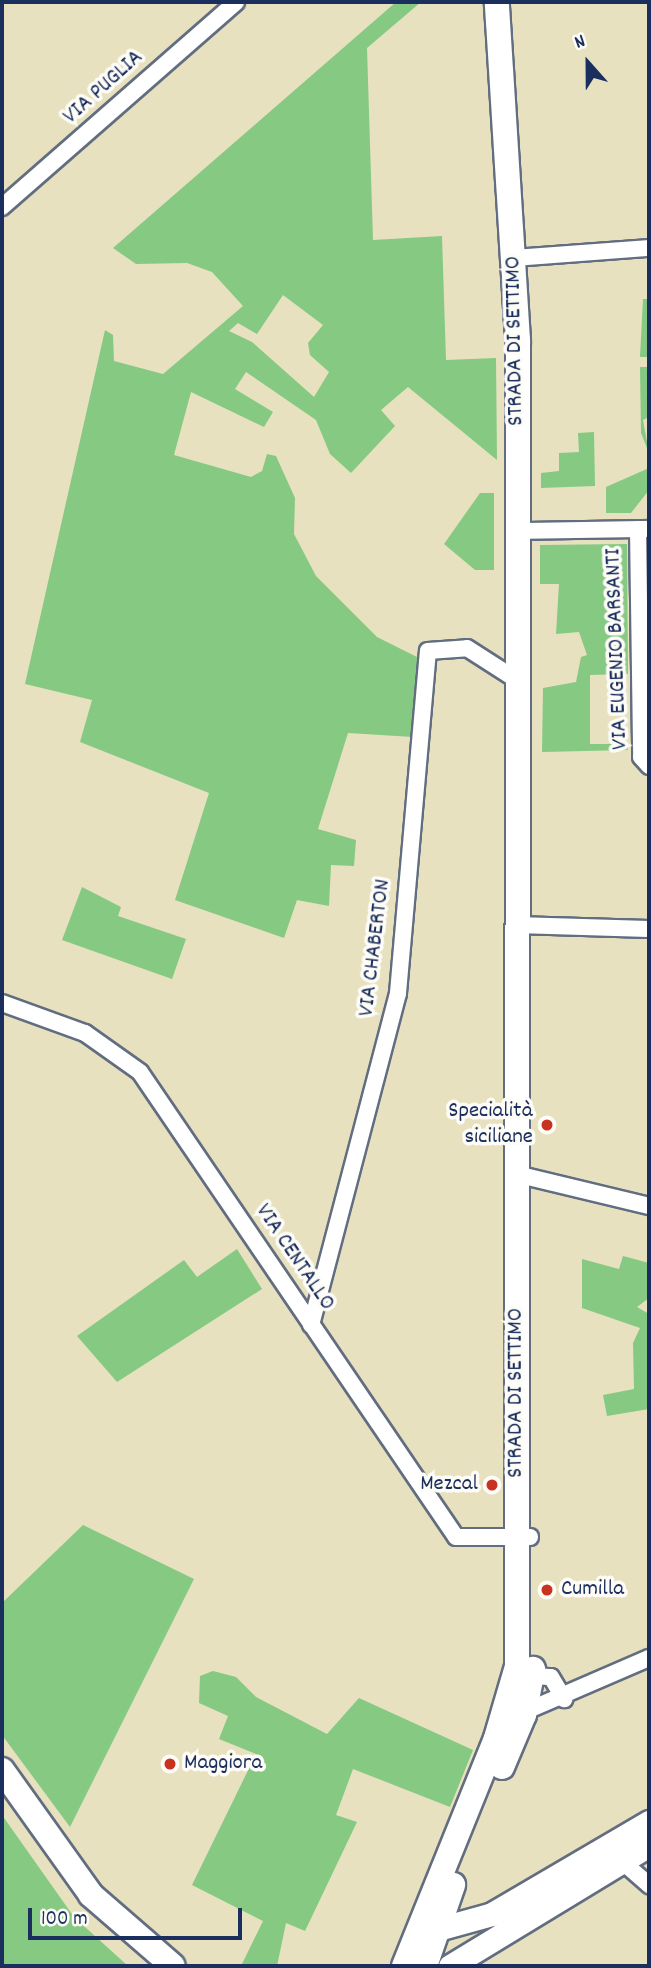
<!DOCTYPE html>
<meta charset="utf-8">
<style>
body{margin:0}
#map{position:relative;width:651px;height:1968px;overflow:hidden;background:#e7e1bf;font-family:Dekko,sans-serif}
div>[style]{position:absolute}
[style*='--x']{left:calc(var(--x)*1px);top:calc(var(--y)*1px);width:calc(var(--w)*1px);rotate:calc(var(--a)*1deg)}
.green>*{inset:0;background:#85c983}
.roads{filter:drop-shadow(2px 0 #626d80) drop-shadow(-2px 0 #626d80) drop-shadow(0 2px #626d80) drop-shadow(0 -2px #626d80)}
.street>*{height:16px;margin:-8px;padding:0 8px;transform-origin:8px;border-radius:8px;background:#fff}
.secondary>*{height:23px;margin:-11.5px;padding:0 11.5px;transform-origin:11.5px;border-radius:11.5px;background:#fff}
.primary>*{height:24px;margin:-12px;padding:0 12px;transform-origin:12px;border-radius:12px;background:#fff}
.dots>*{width:19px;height:19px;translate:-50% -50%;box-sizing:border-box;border:4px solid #fdfcf7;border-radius:50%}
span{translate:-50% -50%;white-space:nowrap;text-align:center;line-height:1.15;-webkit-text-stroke:7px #fdfcf7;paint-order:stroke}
.street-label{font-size:23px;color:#1b2f5e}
.poi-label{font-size:23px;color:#1b2f5e}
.right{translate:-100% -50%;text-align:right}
.left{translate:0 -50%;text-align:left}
.frame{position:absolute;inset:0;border:4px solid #1b2f5e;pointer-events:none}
.north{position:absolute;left:553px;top:28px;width:70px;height:70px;-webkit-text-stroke:5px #fdfcf7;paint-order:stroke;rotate:339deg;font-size:19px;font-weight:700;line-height:28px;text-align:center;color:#1b2f5e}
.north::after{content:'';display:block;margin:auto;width:24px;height:32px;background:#1b2f5e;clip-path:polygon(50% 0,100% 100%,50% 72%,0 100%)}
.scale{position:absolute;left:28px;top:1908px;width:214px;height:32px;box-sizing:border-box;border:4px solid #1b2f5e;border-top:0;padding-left:9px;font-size:21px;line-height:24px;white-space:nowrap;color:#1b2f5e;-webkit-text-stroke:5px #fdfcf7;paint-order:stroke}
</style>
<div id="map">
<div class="green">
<div style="clip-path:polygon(evenodd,396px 2px,421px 2px,367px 48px,373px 240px,442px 236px,446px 360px,496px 358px,497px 460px,408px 387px,381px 410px,395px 426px,351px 473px,330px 454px,316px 420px,246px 372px,235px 389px,273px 412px,264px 427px,191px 392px,174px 455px,251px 477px,262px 471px,267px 454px,276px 456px,295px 498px,294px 534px,316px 576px,377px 637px,417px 657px,419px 666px,413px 737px,348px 733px,318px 829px,356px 840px,354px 866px,331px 865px,329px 906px,297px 900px,284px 938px,175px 900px,209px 793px,80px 742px,92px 700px,25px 684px,105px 330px,113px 335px,114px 361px,163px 374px,243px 306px,212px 272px,187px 263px,136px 264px,113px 248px,396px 2px,283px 295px,323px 325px,308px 343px,310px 355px,329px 372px,314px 397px,252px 342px,229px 331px,238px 323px,257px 334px,283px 295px)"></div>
<div style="clip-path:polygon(643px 299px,649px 299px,649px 357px,640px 357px)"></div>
<div style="clip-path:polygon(640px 367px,649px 367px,649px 417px,643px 420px,649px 453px,641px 433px)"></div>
<div style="clip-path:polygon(594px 432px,595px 486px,541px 488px,541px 473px,559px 471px,559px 453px,579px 452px,578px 433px)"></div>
<div style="clip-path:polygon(649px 468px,649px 490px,631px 513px,606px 513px,606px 487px)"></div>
<div style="clip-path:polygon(480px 493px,494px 493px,494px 570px,475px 570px,444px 544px)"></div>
<div style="clip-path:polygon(627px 544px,628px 674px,590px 675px,590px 744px,628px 744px,628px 750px,542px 752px,543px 688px,576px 682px,581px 657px,587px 655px,579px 632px,556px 634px,559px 584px,540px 584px,540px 545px)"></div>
<div style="clip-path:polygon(82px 887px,121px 907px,118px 916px,186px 939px,172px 979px,62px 940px)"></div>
<div style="clip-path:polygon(237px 1249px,262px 1289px,117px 1382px,77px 1336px,184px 1260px,197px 1277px)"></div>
<div style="clip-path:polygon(623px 1256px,649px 1263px,649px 1298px,637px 1307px,649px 1314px,649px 1409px,607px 1416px,603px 1395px,634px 1389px,633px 1343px,640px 1328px,582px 1308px,582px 1259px,619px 1269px)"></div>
<div style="clip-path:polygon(83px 1525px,194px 1579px,70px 1827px,2px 1735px,2px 1603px)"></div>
<div style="clip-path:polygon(213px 1671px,236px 1677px,256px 1697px,327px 1734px,359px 1698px,473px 1750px,450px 1807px,353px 1769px,336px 1815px,357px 1822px,305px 1931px,286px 1923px,277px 1966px,241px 1966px,263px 1921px,192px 1885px,256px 1754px,219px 1739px,228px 1716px,199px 1703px,200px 1676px)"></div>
<div style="clip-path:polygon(2px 1815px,74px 1917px,128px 1966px,2px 1966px)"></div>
</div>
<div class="roads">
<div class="street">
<div style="--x:2;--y:207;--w:311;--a:-41.2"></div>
<div style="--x:515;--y:258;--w:134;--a:-4.3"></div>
<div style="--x:638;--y:529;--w:228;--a:89.2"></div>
<div style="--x:641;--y:757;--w:12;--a:48"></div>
<div style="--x:519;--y:531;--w:130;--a:-0.9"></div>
<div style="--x:516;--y:925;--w:133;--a:1.7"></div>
<div style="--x:2;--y:1003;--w:88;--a:19.9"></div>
<div style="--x:85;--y:1033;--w:67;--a:35.3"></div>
<div style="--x:140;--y:1072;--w:562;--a:55.8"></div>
<div style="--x:456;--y:1537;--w:74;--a:0"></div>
<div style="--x:516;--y:1174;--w:137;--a:13.5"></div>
<div style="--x:311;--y:1325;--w:343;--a:-75.3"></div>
<div style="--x:398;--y:993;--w:343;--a:-85"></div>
<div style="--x:428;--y:651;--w:39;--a:-4"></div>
<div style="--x:467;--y:648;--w:63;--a:32.7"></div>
<div style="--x:526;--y:1675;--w:25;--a:5"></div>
<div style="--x:551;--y:1677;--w:26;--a:59"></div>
<div style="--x:517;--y:1715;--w:144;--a:-23.4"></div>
<div style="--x:617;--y:1857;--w:43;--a:41.2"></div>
</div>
<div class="secondary">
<div style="--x:420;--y:1934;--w:75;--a:-15.5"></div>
<div style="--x:492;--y:1914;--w:182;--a:-30.4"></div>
<div style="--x:450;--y:1966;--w:233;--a:-31.3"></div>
</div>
<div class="primary">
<div style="--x:502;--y:1767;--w:56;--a:-67.1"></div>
<div style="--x:524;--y:1715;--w:47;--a:-78.9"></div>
<div style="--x:2;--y:1770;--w:153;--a:54.5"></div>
<div style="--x:91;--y:1895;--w:108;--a:40.9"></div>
<div style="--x:404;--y:1966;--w:246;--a:-68"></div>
<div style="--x:496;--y:1738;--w:75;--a:-73.7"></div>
<div style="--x:517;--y:1666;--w:1326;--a:-89.96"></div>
<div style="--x:518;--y:340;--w:339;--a:-93.6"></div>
<div style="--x:425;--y:1966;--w:86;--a:-70.9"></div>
</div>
</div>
<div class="dots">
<div style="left:547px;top:1125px;background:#c8321e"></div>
<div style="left:492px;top:1485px;background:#c8321e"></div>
<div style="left:547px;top:1590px;background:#c8321e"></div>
<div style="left:170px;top:1764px;background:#c8321e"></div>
</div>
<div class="street-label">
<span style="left:104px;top:88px;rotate:-42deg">VIA PUGLIA</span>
<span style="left:516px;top:341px;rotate:-91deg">STRADA DI SETTIMO</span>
<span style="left:618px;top:649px;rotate:-92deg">VIA EUGENIO BARSANTI</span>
<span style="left:376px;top:948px;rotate:-83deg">VIA CHABERTON</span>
<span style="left:294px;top:1258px;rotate:56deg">VIA CENTALLO</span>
<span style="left:517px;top:1393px;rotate:-90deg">STRADA DI SETTIMO</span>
</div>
<div class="poi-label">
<span class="right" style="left:533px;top:1125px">Specialità<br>siciliane</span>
<span class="right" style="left:478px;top:1485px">Mezcal</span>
<span class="left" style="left:561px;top:1590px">Cumilla</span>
<span class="left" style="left:184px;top:1764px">Maggiora</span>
</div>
<div class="frame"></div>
<div class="north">N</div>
<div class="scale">100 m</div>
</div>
